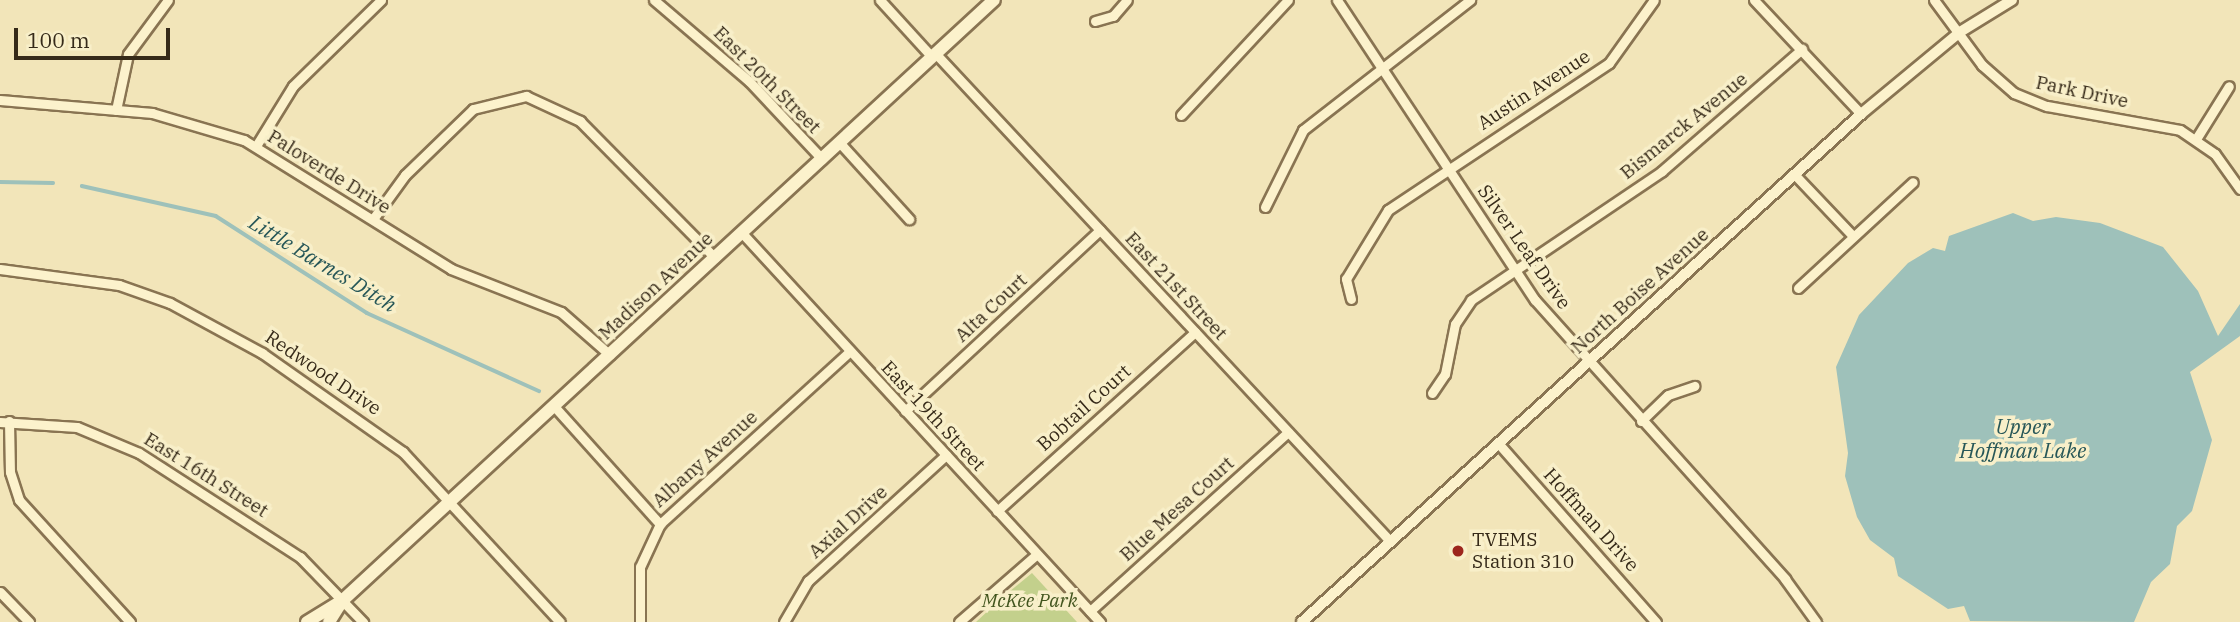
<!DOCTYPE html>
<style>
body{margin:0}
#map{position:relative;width:2240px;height:622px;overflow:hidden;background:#f2e5b9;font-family:"IBM Plex Serif",serif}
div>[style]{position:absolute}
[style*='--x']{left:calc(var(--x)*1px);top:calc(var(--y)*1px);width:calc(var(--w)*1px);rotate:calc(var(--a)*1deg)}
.green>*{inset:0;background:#c3d08c}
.water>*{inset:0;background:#9ec1ba}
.stream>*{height:3.5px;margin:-1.75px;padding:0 1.75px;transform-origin:1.75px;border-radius:1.75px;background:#9ec1ba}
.roads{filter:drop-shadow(2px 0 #897452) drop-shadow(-2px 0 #897452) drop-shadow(0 2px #897452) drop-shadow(0 -2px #897452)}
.minor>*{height:9px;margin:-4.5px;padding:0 4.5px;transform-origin:4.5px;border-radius:4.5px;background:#fcf2cc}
.tertiary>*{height:10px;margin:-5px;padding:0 5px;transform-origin:5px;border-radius:5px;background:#fcf2cc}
.secondary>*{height:12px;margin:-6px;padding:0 6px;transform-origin:6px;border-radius:6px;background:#fcf2cc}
.dots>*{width:19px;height:19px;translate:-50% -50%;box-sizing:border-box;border:4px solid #f8efc9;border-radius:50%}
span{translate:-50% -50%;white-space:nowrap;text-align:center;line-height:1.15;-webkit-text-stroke:7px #f8efc9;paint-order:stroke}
.street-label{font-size:19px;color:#362a19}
.poi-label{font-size:19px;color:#362a19}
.left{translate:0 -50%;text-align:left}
.park-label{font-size:19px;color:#42551e;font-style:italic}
.water-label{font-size:21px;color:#275758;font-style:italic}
.scale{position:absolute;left:14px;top:28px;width:156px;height:32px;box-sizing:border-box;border:4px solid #362a19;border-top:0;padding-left:9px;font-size:21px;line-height:24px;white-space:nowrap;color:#362a19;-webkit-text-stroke:5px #f8efc9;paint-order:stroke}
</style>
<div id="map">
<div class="green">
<div style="clip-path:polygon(1032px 573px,1077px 622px,976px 622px,1004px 596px)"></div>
</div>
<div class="water">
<div style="clip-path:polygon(2013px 213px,2033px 221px,2056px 217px,2100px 223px,2163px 247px,2198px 291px,2218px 336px,2240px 304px,2240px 336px,2190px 372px,2212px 440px,2192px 511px,2177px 526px,2170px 564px,2151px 582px,2134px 622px,1970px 621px,1964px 606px,1948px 609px,1898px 576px,1894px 558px,1870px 540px,1857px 517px,1845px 476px,1848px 453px,1836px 367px,1859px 315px,1908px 263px,1933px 248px,1945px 251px,1949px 236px)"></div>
</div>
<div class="stream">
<div style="--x:0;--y:182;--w:53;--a:1.1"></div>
<div style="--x:82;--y:186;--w:137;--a:12.6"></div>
<div style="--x:216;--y:216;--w:179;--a:32.7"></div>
<div style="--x:367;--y:313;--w:189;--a:24.4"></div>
</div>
<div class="roads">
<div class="minor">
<div style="--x:654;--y:0;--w:125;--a:40.5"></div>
<div style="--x:749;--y:81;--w:107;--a:46.9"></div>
<div style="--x:880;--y:0;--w:77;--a:47.6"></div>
<div style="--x:1337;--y:0;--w:359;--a:56.6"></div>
<div style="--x:1535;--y:300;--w:375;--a:48.1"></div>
<div style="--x:1785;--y:579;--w:53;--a:54.2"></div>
<div style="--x:1754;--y:0;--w:156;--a:46.8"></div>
<div style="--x:1934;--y:0;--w:81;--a:53.6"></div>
<div style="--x:1982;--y:65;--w:43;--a:41.2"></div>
<div style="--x:2014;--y:93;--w:35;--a:22"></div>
<div style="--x:2047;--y:106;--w:135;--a:10.2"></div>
<div style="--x:2180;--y:130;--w:42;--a:34.4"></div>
<div style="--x:2215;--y:154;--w:43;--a:54.5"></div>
<div style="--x:1095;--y:21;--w:19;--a:-16"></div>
<div style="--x:1113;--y:16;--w:21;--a:-49"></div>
<div style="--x:936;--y:54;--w:666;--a:47.01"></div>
<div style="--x:0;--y:100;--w:153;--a:4.9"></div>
<div style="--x:152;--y:113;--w:96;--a:16.4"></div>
<div style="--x:244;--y:140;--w:244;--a:31.9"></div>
<div style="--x:451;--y:269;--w:118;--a:21.4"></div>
<div style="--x:561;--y:312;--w:65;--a:41.3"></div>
<div style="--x:116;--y:110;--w:57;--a:-77.9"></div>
<div style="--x:128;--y:54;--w:67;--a:-53.5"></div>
<div style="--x:1181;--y:115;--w:157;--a:-47.1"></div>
<div style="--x:2196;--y:139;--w:62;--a:-58.1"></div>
<div style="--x:840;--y:143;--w:103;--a:47.8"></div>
<div style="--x:256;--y:146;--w:70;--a:-58.3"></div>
<div style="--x:293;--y:86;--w:123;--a:-44.3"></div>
<div style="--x:1795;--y:175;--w:81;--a:46.5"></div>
<div style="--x:1265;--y:207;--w:86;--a:-63.7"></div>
<div style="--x:1303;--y:130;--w:212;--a:-37.9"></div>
<div style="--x:373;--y:219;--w:54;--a:-54"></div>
<div style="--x:405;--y:175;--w:95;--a:-44.1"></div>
<div style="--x:473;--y:109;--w:55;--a:-13.8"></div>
<div style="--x:526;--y:96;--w:60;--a:24.8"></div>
<div style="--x:580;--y:121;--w:192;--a:45.4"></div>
<div style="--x:742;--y:233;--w:529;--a:47.38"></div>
<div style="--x:0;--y:269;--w:120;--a:7.7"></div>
<div style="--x:119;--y:285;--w:54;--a:19.4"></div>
<div style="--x:170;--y:303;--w:105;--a:28.5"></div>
<div style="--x:262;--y:353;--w:172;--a:35.1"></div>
<div style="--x:403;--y:452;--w:231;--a:47.3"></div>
<div style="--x:1798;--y:288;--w:156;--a:-42.7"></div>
<div style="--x:1351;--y:299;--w:21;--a:-104"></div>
<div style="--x:1346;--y:279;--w:81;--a:-58.7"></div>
<div style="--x:1388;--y:210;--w:265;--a:-33.6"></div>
<div style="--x:1609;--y:63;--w:77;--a:-54.5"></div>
<div style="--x:1432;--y:393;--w:23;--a:-56"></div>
<div style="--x:1445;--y:374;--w:51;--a:-78.7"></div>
<div style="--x:1455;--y:324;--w:29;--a:-56"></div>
<div style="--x:1471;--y:300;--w:230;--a:-34"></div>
<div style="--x:1662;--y:171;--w:186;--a:-41.1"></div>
<div style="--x:554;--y:406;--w:159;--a:48.1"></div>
<div style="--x:905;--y:411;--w:266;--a:-42.9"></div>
<div style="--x:9;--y:421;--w:51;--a:88.9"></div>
<div style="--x:10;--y:472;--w:29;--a:72"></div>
<div style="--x:19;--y:500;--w:165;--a:47.7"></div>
<div style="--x:1641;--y:421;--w:37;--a:-44"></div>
<div style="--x:1668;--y:395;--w:28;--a:-19"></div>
<div style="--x:0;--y:422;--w:77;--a:3.7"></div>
<div style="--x:77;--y:427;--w:67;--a:22.8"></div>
<div style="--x:139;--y:453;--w:192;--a:32.9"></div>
<div style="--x:300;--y:557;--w:91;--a:45.9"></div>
<div style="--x:1498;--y:443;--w:239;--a:48.6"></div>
<div style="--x:997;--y:511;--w:267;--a:-42.1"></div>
<div style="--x:0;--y:592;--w:42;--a:46"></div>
<div style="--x:1090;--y:611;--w:267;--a:-42.1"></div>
<div style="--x:640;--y:622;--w:55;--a:-90"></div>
<div style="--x:640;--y:567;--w:47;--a:-65.1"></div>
<div style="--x:660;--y:524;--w:257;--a:-42.3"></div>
<div style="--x:784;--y:622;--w:48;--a:-59.7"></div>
<div style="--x:808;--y:581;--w:187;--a:-42.4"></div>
<div style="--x:959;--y:622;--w:103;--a:-41.1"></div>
</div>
<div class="tertiary">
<div style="--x:1302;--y:622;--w:755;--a:-42.26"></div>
<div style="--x:1861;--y:114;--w:129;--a:-39.6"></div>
<div style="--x:1960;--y:32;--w:61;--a:-31.6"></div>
</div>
<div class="secondary">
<div style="--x:307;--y:622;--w:42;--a:-31.4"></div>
<div style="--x:343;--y:600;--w:885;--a:-42.67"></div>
<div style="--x:329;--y:622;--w:22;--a:-58"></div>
</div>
</div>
<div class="dots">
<div style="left:1458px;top:551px;background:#9d261d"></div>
</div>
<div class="street-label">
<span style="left:767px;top:80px;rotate:45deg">East 20th Street</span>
<span style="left:1534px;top:90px;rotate:-33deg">Austin Avenue</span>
<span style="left:2082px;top:92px;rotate:12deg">Park Drive</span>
<span style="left:1684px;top:126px;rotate:-39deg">Bismarck Avenue</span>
<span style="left:329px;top:172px;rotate:32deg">Paloverde Drive</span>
<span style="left:1524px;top:247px;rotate:55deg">Silver Leaf Drive</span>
<span style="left:656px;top:286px;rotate:-43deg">Madison Avenue</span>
<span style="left:1176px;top:286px;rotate:47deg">East 21st Street</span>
<span style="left:1640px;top:291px;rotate:-42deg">North Boise Avenue</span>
<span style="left:991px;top:308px;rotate:-43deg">Alta Court</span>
<span style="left:323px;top:373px;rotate:34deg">Redwood Drive</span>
<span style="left:1084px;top:408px;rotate:-42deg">Bobtail Court</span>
<span style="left:933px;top:416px;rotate:47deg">East 19th Street</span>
<span style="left:705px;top:459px;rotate:-42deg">Albany Avenue</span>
<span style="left:206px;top:475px;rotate:32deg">East 16th Street</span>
<span style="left:1177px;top:509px;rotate:-42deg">Blue Mesa Court</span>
<span style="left:1591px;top:520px;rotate:48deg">Hoffman Drive</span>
<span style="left:848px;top:522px;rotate:-42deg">Axial Drive</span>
</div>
<div class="poi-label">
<span class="left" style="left:1472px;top:551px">TVEMS<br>Station 310</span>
</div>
<div class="park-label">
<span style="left:1030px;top:601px">McKee Park</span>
</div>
<div class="water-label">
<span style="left:323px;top:263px;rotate:31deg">Little Barnes Ditch</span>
<span style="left:2023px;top:438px">Upper<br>Hoffman Lake</span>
</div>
<div class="scale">100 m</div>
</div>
